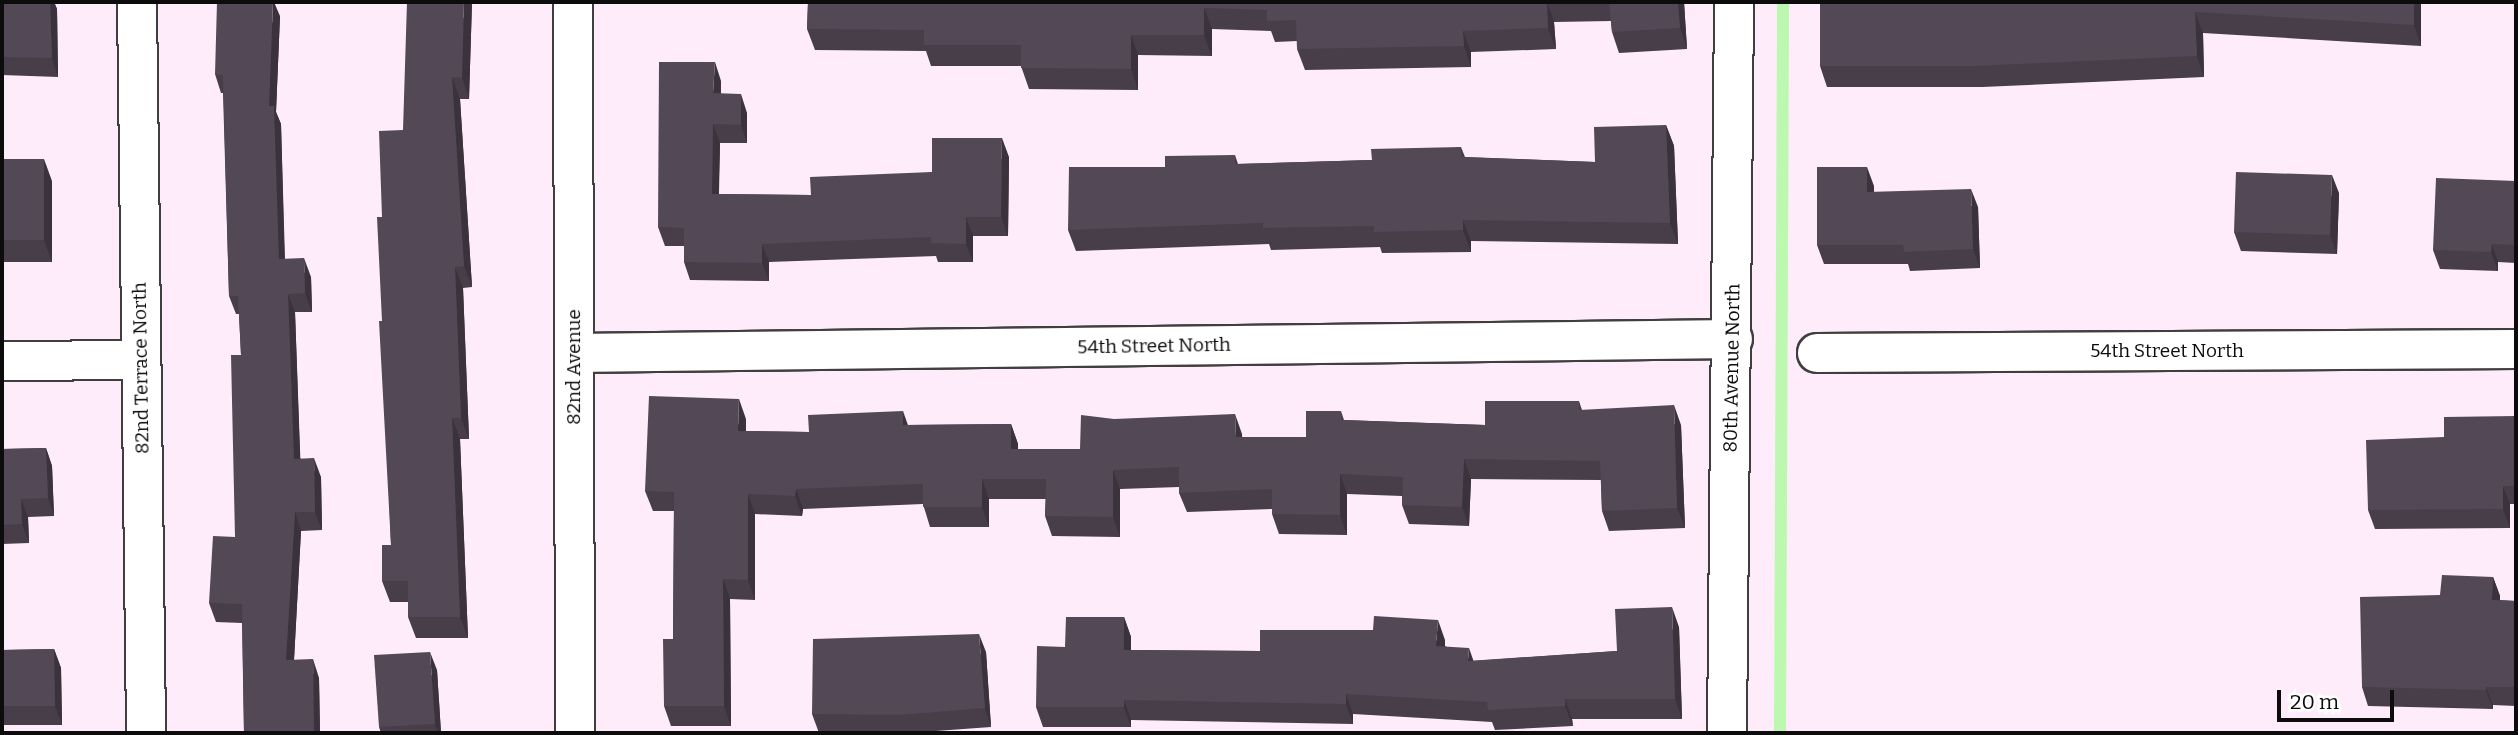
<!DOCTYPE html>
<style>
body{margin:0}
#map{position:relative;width:2518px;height:735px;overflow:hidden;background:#ffecfa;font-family:Bitter,serif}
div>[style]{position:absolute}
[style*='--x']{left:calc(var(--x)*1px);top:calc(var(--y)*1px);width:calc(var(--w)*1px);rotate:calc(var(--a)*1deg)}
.stream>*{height:12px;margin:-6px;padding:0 6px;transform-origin:6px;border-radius:6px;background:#bcf8af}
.roads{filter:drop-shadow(2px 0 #3f3f3f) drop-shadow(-2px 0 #3f3f3f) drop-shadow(0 2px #3f3f3f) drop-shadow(0 -2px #3f3f3f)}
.minor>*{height:38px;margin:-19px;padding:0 19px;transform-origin:19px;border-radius:19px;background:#fff}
.tertiary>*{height:38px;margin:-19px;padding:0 19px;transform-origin:19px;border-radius:19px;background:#fff}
.wall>*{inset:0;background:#473e49}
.shaded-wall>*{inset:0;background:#3a323c}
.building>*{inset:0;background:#534855}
span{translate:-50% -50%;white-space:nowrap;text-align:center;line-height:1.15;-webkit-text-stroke:7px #fff;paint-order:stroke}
.street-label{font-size:19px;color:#0c0c0c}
.frame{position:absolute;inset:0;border:4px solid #0c0c0c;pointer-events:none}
.scale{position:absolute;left:2277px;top:690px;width:117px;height:32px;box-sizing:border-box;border:4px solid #0c0c0c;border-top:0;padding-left:9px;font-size:21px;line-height:24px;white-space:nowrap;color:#0c0c0c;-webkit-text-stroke:5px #fff;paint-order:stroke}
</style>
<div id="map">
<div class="stream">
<div style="--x:1780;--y:733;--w:731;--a:-89.76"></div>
</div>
<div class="roads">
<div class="minor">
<div style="--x:137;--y:2;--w:731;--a:89.29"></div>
<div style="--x:574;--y:353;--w:1159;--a:-0.69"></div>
<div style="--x:1817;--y:353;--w:699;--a:-0.33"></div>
<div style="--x:2;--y:361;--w:139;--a:-0.4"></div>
<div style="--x:1727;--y:733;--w:731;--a:-89.45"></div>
</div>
<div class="tertiary">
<div style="--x:573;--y:2;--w:731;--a:89.84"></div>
</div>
</div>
<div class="wall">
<div style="clip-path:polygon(2px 2px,54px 2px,57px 9px,58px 77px,2px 75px)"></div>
<div style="clip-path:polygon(472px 2px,469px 99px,460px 99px,472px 287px,463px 288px,469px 439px,460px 439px,468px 638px,416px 638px,408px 617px,408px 602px,390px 602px,382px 581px,391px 545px,382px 321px,382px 217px,403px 130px)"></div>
<div style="clip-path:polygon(808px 2px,1684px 2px,1687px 49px,1619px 53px,1612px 32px,1611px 21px,1554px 22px,1556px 49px,1471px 52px,1471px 67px,1305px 70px,1297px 49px,1297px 41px,1275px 42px,1271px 31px,1212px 29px,1212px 56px,1138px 55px,1138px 90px,1029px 89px,1021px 66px,931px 66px,926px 51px,815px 50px,807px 29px)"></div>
<div style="clip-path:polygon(2421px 2px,2421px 46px,2203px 33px,2204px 77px,1982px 87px,1827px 87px,1820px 66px,1888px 3px)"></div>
<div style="clip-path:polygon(280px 16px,276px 112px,281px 124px,285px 259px,311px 277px,312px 312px,295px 312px,300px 458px,321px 477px,322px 530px,301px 531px,294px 660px,319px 678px,320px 733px,244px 733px,242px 623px,216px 622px,209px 603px,235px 537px,241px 355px,239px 314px,236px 314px,229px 296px,223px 93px,221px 93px,215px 74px)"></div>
<div style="clip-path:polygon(721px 81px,721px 94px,747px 113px,747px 143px,720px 143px,719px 194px,811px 195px,932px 172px,1009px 157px,1008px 236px,973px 236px,973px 262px,938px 262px,936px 256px,769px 262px,769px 281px,690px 280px,684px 262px,684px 246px,665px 246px,658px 227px)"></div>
<div style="clip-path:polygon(1666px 125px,1674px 146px,1678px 244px,1471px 241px,1471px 252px,1382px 253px,1380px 247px,1271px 250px,1269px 244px,1076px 251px,1068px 230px,1165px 167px,1235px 155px,1238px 164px,1372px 160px,1461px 147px,1465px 157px,1595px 162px)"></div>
<div style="clip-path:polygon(2px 159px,52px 181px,52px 262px,2px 262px)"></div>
<div style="clip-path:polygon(2516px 181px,2516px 263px,2498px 262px,2498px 271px,2440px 269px,2433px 250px)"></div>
<div style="clip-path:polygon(1874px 186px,1874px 192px,1978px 207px,1980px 268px,1910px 271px,1908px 264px,1824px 264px,1817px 245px)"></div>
<div style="clip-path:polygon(2339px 193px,2337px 254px,2241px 251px,2234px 232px)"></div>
<div style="clip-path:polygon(1579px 401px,1582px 410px,1681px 425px,1685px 528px,1609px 531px,1602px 511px,1601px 480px,1471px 479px,1469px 526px,1409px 524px,1402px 505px,1402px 496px,1347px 494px,1347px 535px,1279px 534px,1272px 514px,1272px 509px,1187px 512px,1179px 493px,1179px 487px,1120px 489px,1120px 537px,1052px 536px,1045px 516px,1046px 499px,989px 499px,989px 527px,930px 527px,923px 504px,803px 509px,802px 516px,755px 514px,755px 600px,730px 599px,731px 726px,671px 726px,664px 706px,673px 639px,674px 511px,653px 511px,645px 491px,746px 419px,746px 431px,809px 432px,907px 425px,1011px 424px,1018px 444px,1018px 449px,1080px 449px,1242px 434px,1242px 437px,1306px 437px,1341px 411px,1344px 420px,1485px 425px)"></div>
<div style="clip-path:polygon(2516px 416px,2516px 504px,2510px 504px,2510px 528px,2375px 529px,2368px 510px,2444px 437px)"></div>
<div style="clip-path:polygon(46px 448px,52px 466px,54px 516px,28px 517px,29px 543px,2px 544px,2px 449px)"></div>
<div style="clip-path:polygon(2493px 577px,2500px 596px,2500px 600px,2516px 601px,2516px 706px,2493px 705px,2493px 709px,2368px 706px,2362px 687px,2440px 595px)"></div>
<div style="clip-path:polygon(1124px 617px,1131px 637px,1131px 650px,1260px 651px,1445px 640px,1445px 646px,1473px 661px,1617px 651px,1679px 627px,1682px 719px,1572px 719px,1573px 726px,1495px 730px,1492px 722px,1353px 714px,1353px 724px,1131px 720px,1131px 727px,1043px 727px,1036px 707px,1065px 647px)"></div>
<div style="clip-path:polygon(54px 649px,61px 668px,62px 725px,2px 725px,2px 650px)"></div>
<div style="clip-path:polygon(986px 652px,991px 727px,908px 733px,819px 733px,812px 714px)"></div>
<div style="clip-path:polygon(437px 670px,441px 733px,381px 733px,379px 727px)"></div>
</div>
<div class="shaded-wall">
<div style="clip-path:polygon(50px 2px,54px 2px,57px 9px,58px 77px,52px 58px)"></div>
<div style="clip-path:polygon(273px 2px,274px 2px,280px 16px,276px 112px,281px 124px,285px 277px,279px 259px,269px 106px)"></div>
<div style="clip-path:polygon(464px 2px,472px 2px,469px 99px,462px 78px)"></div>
<div style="clip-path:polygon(1547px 2px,1554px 22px,1556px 49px,1548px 28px)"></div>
<div style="clip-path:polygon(1678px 2px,1684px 2px,1687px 49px,1680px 28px)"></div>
<div style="clip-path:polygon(2414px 2px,2421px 2px,2421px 46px,2414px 25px)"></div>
<div style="clip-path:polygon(1204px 8px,1212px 29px,1212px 56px,1204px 35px)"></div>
<div style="clip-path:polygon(2195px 12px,2203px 33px,2204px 77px,2197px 56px)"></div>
<div style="clip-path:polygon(1463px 31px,1471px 52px,1471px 67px,1464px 46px)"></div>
<div style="clip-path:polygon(1131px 35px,1138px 55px,1138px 90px,1131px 69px)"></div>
<div style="clip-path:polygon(715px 62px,721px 81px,720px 112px,713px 93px)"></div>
<div style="clip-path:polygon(452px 77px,460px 99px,472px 287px,464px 266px)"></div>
<div style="clip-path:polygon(741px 94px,747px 113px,747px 143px,741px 125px)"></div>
<div style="clip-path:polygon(713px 124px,720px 143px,718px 212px,712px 194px)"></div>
<div style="clip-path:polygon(1666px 125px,1674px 146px,1678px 244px,1670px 223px)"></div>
<div style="clip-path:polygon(1002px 138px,1009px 157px,1008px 236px,1001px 217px)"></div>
<div style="clip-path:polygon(44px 159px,52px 181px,52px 262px,44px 240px)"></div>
<div style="clip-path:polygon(1867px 167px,1874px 186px,1874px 211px,1867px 192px)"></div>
<div style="clip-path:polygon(2332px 175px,2339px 193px,2337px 254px,2330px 235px)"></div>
<div style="clip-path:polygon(1971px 189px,1978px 207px,1980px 268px,1973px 249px)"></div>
<div style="clip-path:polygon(966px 217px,973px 236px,973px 262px,966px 244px)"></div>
<div style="clip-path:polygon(1463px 220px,1471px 241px,1471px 252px,1463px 230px)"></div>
<div style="clip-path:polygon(762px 244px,769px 262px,769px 281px,762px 263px)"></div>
<div style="clip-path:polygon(2492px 244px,2498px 262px,2498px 271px,2491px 252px)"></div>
<div style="clip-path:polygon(304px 258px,311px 277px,312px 312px,305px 293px)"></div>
<div style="clip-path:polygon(455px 267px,463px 288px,469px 439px,461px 418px)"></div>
<div style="clip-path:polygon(288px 294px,295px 312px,301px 477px,294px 459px)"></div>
<div style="clip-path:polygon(739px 399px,746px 419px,745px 451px,738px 431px)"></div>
<div style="clip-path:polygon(1674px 405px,1681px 425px,1685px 528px,1677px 508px)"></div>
<div style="clip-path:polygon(903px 411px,910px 431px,903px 425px)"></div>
<div style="clip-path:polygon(1235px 414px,1242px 434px,1243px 456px,1236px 437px)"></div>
<div style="clip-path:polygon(452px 418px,460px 439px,468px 638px,460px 617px)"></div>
<div style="clip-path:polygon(1011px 424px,1018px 444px,1018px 469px,1011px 449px)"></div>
<div style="clip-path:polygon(46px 448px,52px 466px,54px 516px,48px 498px)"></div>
<div style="clip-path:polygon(314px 458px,321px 477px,322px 530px,315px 512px)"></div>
<div style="clip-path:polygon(1464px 459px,1471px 479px,1469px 526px,1462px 507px)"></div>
<div style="clip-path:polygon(1113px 470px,1120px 489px,1120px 537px,1113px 517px)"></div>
<div style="clip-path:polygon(1340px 474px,1347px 494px,1347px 535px,1340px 515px)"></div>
<div style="clip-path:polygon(982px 479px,989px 499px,989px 527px,982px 507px)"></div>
<div style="clip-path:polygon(2503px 486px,2510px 504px,2510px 528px,2503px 509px)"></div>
<div style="clip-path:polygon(796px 489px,803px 509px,802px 516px,795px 496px)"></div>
<div style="clip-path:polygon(748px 494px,755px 514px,755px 600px,748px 580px)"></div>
<div style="clip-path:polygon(21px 499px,28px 517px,29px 543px,22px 524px)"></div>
<div style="clip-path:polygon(295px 512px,301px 531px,293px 678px,286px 660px)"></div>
<div style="clip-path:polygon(2493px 577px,2500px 596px,2499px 619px,2492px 600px)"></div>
<div style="clip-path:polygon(723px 579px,730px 599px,731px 726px,724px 706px)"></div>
<div style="clip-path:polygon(1672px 607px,1679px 627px,1682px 719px,1675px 699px)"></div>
<div style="clip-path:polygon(1124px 617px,1131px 637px,1131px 670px,1124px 650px)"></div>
<div style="clip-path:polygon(1438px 620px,1445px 640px,1444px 666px,1436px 646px)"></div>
<div style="clip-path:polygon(979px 634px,986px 652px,991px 727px,985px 708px)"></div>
<div style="clip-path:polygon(1469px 648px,1476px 668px,1468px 661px)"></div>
<div style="clip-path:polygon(54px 649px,61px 668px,62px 725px,55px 706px)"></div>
<div style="clip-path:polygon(430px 652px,437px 670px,441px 733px,438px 733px,435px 724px)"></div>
<div style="clip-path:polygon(313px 659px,319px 678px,320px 733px,314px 733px)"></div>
<div style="clip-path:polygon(2486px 687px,2493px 705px,2493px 709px,2486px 690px)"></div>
<div style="clip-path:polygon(1346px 694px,1353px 714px,1353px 724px,1346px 704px)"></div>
<div style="clip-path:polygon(1565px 699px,1572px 719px,1573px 726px,1565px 706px)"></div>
<div style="clip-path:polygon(1124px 700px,1131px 720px,1131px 727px,1124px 707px)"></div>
</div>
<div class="building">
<div style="clip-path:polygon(2px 2px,50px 2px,52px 58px,2px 57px)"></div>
<div style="clip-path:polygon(217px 2px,273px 2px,269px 106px,274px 106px,279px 259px,304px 258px,305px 293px,288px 294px,294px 459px,314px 458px,315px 512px,295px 512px,286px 660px,313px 659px,314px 733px,244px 733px,242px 604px,209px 603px,213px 536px,235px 537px,231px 355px,241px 355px,238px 296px,229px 296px,223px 75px,215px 74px)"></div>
<div style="clip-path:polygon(407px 2px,464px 2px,462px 78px,452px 77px,464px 266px,455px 267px,461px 418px,452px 418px,460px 617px,408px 617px,408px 581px,382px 581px,382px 545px,391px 545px,379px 321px,382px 321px,377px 217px,382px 217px,379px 131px,403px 130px)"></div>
<div style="clip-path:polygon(808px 2px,1547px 2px,1548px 28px,1463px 31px,1464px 46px,1297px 49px,1296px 20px,1267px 21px,1267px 10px,1204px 8px,1204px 35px,1131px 35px,1131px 69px,1021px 68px,1021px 45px,924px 45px,924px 30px,807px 29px)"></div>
<div style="clip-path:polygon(1609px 2px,1678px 2px,1680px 28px,1612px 32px)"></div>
<div style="clip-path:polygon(1820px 2px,1880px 2px,1880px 3px,1934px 2px,2414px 2px,2414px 25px,2195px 12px,2197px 56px,1974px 66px,1820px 66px)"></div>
<div style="clip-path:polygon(659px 62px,715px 62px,713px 93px,741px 94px,741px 125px,713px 124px,712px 194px,811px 195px,810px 177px,932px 172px,932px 138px,1002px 138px,1001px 217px,966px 217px,966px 244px,931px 243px,931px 237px,762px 244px,762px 263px,684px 262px,684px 228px,658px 227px)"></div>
<div style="clip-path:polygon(1666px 125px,1670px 223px,1463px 220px,1463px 230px,1374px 232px,1374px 226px,1263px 228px,1263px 223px,1068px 230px,1069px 167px,1165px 167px,1165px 156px,1235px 155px,1235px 164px,1372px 160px,1371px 149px,1461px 147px,1461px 157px,1595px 162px,1594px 127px)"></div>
<div style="clip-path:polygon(2px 159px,44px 159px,44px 240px,2px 240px)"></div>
<div style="clip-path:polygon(1817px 167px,1867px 167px,1867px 192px,1971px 189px,1973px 249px,1904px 252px,1903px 245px,1817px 245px)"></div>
<div style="clip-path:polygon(2236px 172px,2332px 175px,2330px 235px,2234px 232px)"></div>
<div style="clip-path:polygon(2436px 178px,2516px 181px,2516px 245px,2492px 244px,2491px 252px,2433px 250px)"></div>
<div style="clip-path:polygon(649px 396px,739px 399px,738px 431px,809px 432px,808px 415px,903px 411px,903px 425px,1011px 424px,1011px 449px,1080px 449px,1081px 415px,1114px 419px,1235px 414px,1236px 437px,1306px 437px,1306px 411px,1341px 411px,1341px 420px,1485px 425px,1485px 401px,1579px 401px,1579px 410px,1674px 405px,1677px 508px,1602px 511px,1600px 461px,1464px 459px,1462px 507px,1402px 505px,1403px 477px,1340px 474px,1340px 515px,1272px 514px,1272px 489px,1179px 493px,1179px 467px,1113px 470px,1113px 517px,1045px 516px,1046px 479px,982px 479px,982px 507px,923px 507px,923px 484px,796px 489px,795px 496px,748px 494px,748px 580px,723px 579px,724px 706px,664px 706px,663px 639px,673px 639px,674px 492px,645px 491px)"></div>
<div style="clip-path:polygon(2516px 416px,2516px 486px,2503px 486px,2503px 509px,2368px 510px,2366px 440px,2444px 437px,2444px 417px)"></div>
<div style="clip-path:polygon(46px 448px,48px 498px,21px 499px,22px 524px,2px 525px,2px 449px)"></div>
<div style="clip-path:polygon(2442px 575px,2493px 577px,2492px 600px,2516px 601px,2516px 687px,2486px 687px,2486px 690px,2362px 687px,2360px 597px,2440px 595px)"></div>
<div style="clip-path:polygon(1672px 607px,1675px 699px,1565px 699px,1565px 706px,1488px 710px,1487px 702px,1346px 694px,1346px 704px,1124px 700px,1124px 707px,1036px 707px,1037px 646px,1065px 647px,1066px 617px,1124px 617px,1124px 650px,1260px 651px,1260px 630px,1373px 630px,1374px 616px,1438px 620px,1436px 646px,1469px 648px,1468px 661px,1617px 651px,1615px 609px)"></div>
<div style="clip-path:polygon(979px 634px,985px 708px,900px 715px,812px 714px,813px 639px)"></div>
<div style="clip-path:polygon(54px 649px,55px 706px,2px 706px,2px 650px)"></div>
<div style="clip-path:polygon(430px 652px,435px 724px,379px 727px,374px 655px)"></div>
</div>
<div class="street-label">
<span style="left:1154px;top:346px;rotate:-1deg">54th Street North</span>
<span style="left:2167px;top:351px">54th Street North</span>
<span style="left:574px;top:367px;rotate:-90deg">82nd Avenue</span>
<span style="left:141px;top:368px;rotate:-91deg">82nd Terrace North</span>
<span style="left:1732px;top:368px;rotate:-89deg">80th Avenue North</span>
</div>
<div class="frame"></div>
<div class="scale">20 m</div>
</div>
